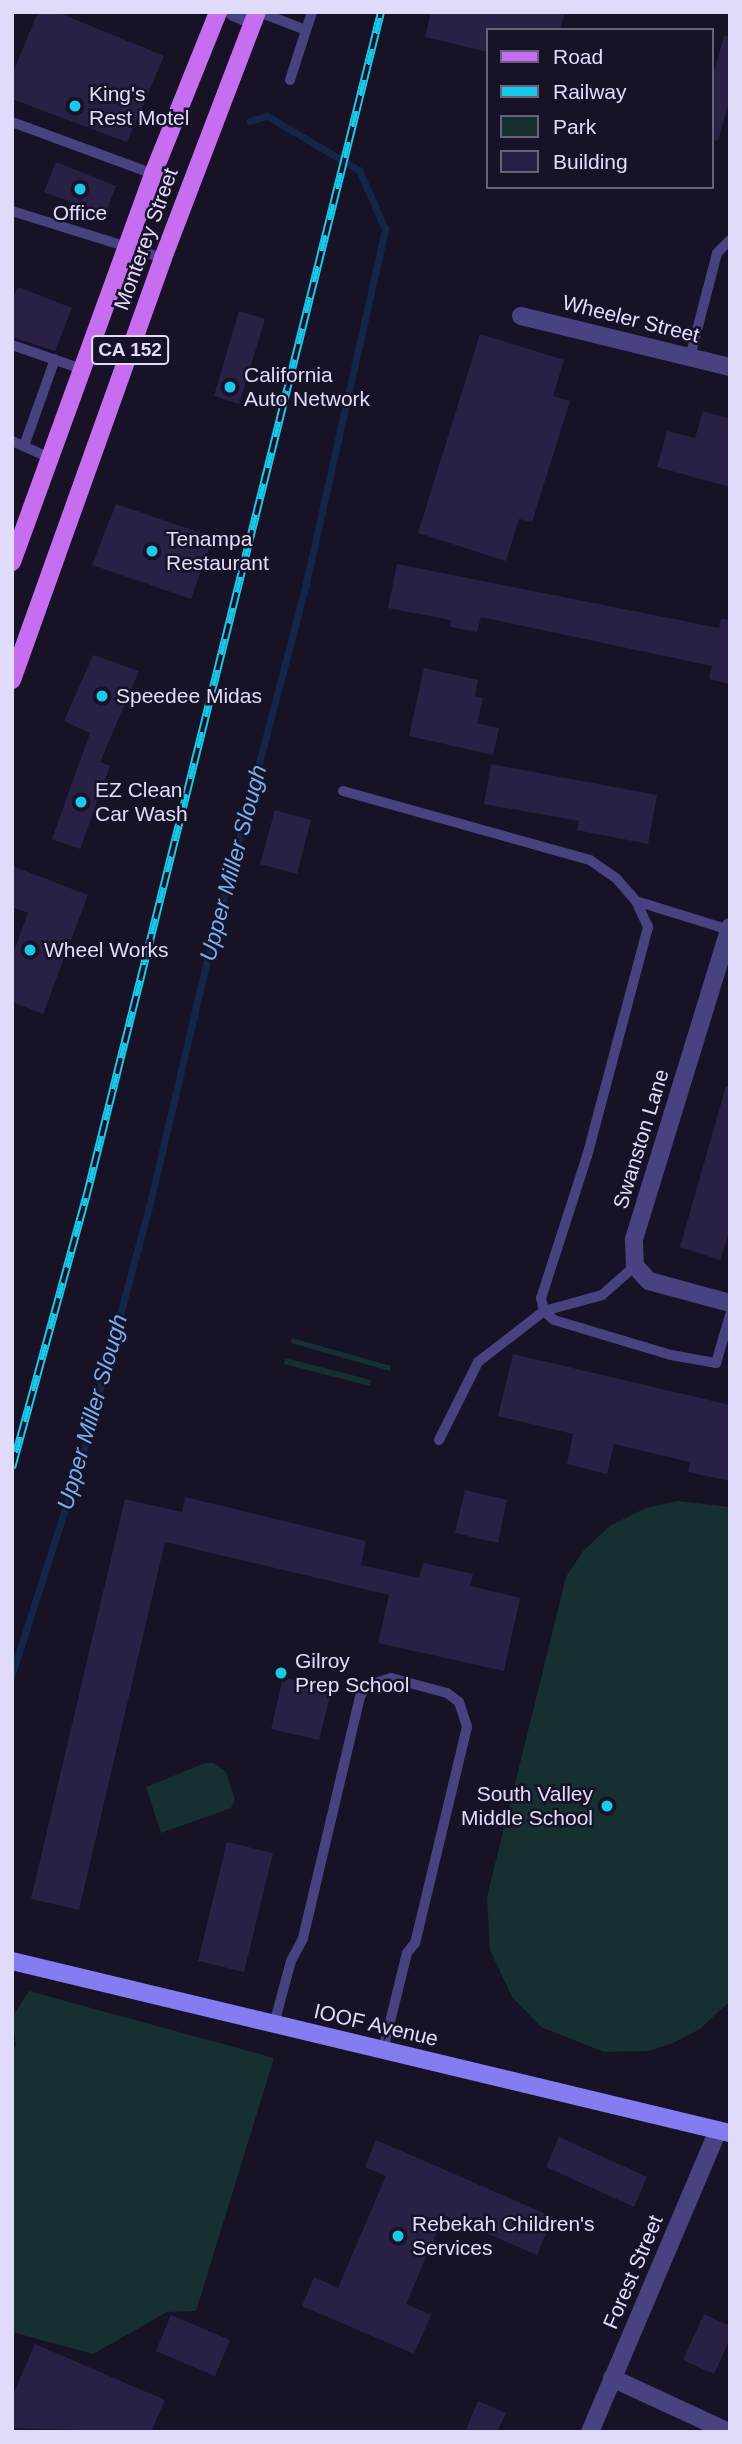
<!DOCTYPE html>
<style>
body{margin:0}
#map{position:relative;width:742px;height:2444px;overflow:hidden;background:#171226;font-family:Helvetica,sans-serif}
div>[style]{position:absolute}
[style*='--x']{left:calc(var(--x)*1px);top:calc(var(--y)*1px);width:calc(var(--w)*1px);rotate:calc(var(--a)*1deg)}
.green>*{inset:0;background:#162f30}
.stream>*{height:7px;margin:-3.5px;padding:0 3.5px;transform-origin:3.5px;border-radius:3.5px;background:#142548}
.building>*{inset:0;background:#2a2045}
.lane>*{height:10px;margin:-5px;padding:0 5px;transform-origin:5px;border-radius:5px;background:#484280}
.street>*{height:18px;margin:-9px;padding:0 9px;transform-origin:9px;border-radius:9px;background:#484280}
.secondary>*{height:18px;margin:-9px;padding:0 9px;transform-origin:9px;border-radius:9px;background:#857cf2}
.primary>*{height:18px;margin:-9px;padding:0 9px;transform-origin:9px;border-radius:9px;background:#c66df0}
.rail>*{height:8px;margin-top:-4px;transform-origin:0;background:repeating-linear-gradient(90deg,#171226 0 16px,#1ac8e8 0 32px);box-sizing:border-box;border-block:2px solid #1ac8e8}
.dots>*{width:19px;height:19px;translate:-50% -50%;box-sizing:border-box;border:4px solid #171226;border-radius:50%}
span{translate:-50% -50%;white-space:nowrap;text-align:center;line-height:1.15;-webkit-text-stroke:5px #171226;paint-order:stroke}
.shield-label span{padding:2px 5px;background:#171226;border:2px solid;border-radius:5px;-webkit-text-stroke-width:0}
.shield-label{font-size:19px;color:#e0dbfb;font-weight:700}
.poi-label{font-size:21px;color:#e0dbfb}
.left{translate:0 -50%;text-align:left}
.right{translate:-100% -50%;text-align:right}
.street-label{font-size:21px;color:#e0dbfb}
.water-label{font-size:23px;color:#73b0f1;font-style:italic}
.frame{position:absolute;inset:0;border:14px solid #e0dbfb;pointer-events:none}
.legend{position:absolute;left:486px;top:28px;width:228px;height:161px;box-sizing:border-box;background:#171226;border:2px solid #67627b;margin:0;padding:9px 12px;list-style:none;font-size:21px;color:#e0dbfb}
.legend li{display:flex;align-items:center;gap:14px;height:35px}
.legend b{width:35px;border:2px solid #67627b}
</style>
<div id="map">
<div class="green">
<div style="clip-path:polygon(292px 1338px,391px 1366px,390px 1371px,291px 1343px)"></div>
<div style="clip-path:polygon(285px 1358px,371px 1380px,370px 1386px,284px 1364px)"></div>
<div style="clip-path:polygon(677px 1501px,730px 1507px,730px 2001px,700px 2029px,673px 2043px,648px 2051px,604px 2052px,541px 2027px,512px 1997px,490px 1950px,487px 1897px,566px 1577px,583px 1551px,611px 1525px,646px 1508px)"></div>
<div style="clip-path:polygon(205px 1763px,214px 1763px,226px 1772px,235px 1800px,231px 1808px,161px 1833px,146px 1787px)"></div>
<div style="clip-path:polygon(29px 1991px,274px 2058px,196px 2311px,167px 2312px,93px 2354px,12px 2332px,12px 2051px,16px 2046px,12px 2017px)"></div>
</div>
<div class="stream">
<div style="--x:12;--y:1674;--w:226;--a:-72.2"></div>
<div style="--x:81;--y:1459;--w:265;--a:-74.9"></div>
<div style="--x:150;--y:1203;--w:244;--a:-76.8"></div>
<div style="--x:206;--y:965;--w:395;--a:-75.3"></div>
<div style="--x:306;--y:583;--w:363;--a:-77.4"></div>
<div style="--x:385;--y:229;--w:64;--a:-113.8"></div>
<div style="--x:359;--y:170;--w:107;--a:-149.6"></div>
<div style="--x:267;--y:116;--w:18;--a:164"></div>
</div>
<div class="building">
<div style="clip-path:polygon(38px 12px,57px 12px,164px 56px,127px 142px,12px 99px,12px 75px)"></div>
<div style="clip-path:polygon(431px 12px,565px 12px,560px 30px,488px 30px,488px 52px,425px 37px)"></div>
<div style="clip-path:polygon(724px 36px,730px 36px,730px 98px,718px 141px,712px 140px,712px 79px)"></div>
<div style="clip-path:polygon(56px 162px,116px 186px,105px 215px,44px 192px)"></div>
<div style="clip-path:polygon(18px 287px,72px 308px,55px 351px,12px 337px,12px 301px)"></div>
<div style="clip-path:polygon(239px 311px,265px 319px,239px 404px,214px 396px)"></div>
<div style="clip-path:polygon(480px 334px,564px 360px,553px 396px,570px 401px,532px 522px,519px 519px,506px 561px,418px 533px)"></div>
<div style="clip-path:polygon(703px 411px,730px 419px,730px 487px,657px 467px,667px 431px,695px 438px)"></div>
<div style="clip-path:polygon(116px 504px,213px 537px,191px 599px,92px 565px)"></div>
<div style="clip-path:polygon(397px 564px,719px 628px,721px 619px,730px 620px,730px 684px,709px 679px,712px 666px,481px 617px,477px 632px,450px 627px,451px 620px,388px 608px)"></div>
<div style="clip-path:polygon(93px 655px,139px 671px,100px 762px,110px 766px,80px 849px,52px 839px,90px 733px,64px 721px)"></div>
<div style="clip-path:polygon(424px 668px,478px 680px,475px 696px,483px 698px,477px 723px,499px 728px,493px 755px,409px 736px)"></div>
<div style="clip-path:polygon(491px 764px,657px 795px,648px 844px,577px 830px,579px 821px,484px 804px)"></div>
<div style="clip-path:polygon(275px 810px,311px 820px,297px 874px,260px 864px)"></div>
<div style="clip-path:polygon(12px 866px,88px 895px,43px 1014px,12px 1002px,12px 956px,28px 913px,12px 907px)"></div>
<div style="clip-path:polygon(726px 1086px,730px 1087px,730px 1230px,720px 1260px,680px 1247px)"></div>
<div style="clip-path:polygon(513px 1354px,730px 1405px,730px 1481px,688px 1472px,690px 1462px,614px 1444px,607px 1474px,567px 1464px,573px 1434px,498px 1416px)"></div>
<div style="clip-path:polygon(465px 1490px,507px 1500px,498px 1543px,455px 1533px)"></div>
<div style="clip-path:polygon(185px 1497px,366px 1541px,361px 1565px,419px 1578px,423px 1563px,473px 1574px,470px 1586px,520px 1598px,504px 1671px,378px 1643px,389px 1595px,165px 1542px,79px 1910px,31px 1899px,125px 1499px,182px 1512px)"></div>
<div style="clip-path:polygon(283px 1677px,332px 1688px,319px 1740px,271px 1729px)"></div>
<div style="clip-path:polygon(227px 1842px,273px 1853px,244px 1972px,198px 1961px)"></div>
<div style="clip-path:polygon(559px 2137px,647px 2177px,634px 2207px,546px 2167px)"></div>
<div style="clip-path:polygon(376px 2140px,553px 2217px,537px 2255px,444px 2215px,406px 2304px,431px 2315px,414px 2354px,302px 2306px,314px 2277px,338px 2288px,386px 2176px,365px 2167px)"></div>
<div style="clip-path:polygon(704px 2314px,730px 2326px,730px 2339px,714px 2374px,683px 2360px)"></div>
<div style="clip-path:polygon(171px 2315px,230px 2340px,215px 2376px,156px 2351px)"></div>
<div style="clip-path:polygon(35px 2344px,165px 2400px,151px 2432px,12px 2428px,12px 2397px)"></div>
<div style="clip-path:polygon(478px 2401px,506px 2413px,497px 2432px,465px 2432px)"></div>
</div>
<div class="lane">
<div style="--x:259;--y:12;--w:50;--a:21"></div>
<div style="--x:290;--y:80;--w:71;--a:-72.1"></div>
<div style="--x:12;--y:122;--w:150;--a:20.2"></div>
<div style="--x:12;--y:211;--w:158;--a:17.3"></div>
<div style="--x:12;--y:345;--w:74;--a:18.9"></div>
<div style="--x:690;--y:357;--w:107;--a:-75.4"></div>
<div style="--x:717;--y:253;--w:18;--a:-45"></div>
<div style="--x:12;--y:441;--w:42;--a:24.1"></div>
<div style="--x:24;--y:446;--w:92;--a:-70.4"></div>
<div style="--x:343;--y:791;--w:256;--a:15.6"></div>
<div style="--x:590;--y:860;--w:32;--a:35"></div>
<div style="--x:616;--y:878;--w:30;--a:49"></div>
<div style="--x:636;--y:901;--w:29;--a:65"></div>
<div style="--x:648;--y:927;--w:237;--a:104.9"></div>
<div style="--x:587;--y:1156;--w:149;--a:107.9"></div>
<div style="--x:541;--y:1298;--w:13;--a:77"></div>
<div style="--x:544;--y:1311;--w:13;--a:42"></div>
<div style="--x:554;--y:1320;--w:122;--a:16.7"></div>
<div style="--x:671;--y:1355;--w:46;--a:10.1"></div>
<div style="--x:716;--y:1363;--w:50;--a:-73.7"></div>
<div style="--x:636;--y:901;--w:97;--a:17.3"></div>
<div style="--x:439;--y:1440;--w:87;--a:-63.4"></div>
<div style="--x:478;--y:1362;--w:83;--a:-37.7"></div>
<div style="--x:544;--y:1311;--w:60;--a:-15.4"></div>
<div style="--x:602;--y:1295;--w:44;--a:-41.3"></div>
<div style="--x:274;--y:2024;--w:65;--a:-74.9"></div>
<div style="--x:291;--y:1961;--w:26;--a:-62"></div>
<div style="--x:303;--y:1938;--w:248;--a:-76.7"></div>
<div style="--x:360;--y:1697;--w:13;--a:-61"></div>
<div style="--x:366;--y:1686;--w:26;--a:-18"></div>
<div style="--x:391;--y:1678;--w:58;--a:15"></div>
<div style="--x:447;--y:1693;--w:15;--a:37"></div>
<div style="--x:459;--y:1702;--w:26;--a:72"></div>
<div style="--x:467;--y:1727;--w:222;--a:103.5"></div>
<div style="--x:415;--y:1943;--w:13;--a:129"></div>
<div style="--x:407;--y:1953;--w:100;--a:103.9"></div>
</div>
<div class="street">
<div style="--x:234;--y:12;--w:22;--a:24"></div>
<div style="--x:521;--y:316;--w:215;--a:13.7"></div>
<div style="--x:730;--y:927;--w:327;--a:107.1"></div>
<div style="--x:634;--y:1240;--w:26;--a:88"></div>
<div style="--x:635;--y:1266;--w:21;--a:47"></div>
<div style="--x:649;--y:1281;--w:84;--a:15.2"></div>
<div style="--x:612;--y:2378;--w:129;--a:24.8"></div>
<div style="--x:590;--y:2432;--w:328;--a:-67"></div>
</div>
<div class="secondary">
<div style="--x:12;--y:1961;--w:738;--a:13.47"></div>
</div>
<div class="primary">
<div style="--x:12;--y:562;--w:413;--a:-70"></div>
<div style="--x:153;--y:174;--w:175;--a:-68.1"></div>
<div style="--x:12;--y:680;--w:448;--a:-70.3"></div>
<div style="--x:163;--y:258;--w:263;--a:-69.1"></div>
</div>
<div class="rail">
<div style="--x:12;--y:1468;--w:280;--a:-74.7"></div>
<div style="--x:86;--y:1198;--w:1222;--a:-76.03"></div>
</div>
<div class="dots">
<div style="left:75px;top:106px;background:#1ac8e8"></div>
<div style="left:80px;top:189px;background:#1ac8e8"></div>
<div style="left:230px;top:387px;background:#1ac8e8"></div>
<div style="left:152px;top:551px;background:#1ac8e8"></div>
<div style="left:102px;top:696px;background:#1ac8e8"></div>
<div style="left:81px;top:802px;background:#1ac8e8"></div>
<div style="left:30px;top:950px;background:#1ac8e8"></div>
<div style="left:281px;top:1673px;background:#1ac8e8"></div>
<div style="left:607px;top:1806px;background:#1ac8e8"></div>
<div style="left:398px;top:2236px;background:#1ac8e8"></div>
</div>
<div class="shield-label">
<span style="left:130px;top:350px">CA 152</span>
</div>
<div class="poi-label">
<span class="left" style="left:89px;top:106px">King's<br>Rest Motel</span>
<span style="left:80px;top:213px">Office</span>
<span class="left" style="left:244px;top:387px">California<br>Auto Network</span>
<span class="left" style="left:166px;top:551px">Tenampa<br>Restaurant</span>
<span class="left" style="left:116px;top:696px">Speedee Midas</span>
<span class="left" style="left:95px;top:802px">EZ Clean<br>Car Wash</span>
<span class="left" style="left:44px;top:950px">Wheel Works</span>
<span class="left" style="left:295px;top:1673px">Gilroy<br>Prep School</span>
<span class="right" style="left:593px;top:1806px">South Valley<br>Middle School</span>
<span class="left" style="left:412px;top:2236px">Rebekah Children's<br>Services</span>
</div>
<div class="street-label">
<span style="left:146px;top:239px;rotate:-70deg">Monterey Street</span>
<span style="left:631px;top:319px;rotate:14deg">Wheeler Street</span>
<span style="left:641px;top:1139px;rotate:-73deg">Swanston Lane</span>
<span style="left:376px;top:2025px;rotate:13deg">IOOF Avenue</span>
<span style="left:633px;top:2272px;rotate:-67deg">Forest Street</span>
</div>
<div class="water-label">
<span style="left:233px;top:863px;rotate:-75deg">Upper Miller Slough</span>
<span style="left:92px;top:1412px;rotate:-74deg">Upper Miller Slough</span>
</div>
<div class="frame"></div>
<ul class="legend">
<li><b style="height:9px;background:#c66df0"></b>Road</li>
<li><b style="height:9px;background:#1ac8e8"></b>Railway</li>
<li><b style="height:19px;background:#162f30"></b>Park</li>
<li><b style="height:19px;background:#2a2045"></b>Building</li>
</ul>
</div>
